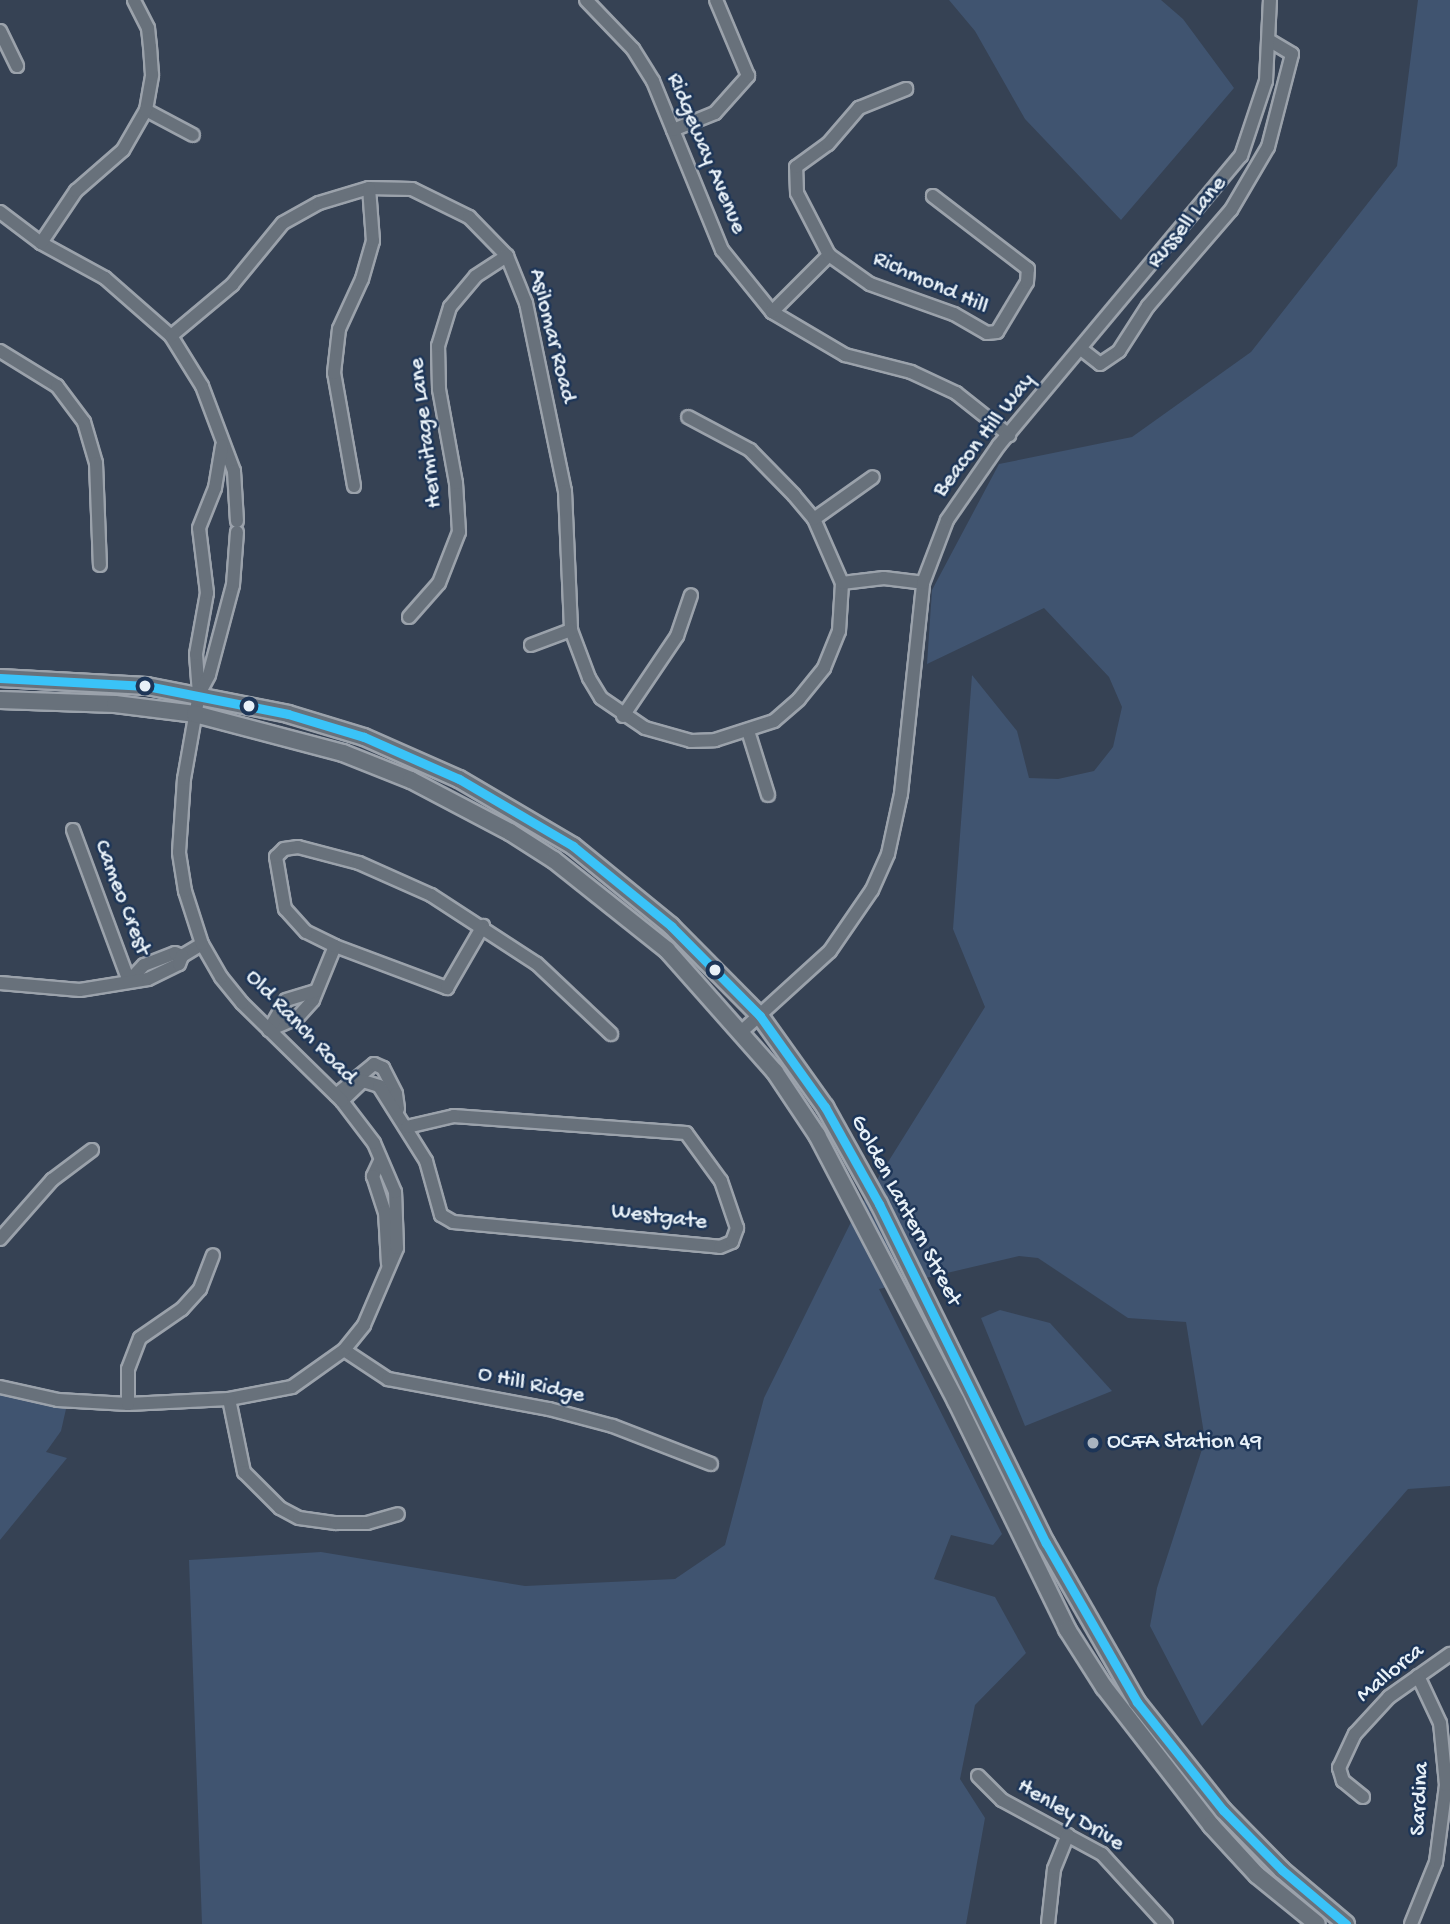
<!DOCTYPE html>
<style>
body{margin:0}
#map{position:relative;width:1450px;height:1924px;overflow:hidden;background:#364254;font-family:"Gochi Hand",sans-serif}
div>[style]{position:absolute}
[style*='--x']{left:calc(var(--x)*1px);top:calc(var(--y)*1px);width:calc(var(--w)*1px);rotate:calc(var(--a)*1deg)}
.green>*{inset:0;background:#405470}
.roads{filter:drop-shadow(2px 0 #9ba2ab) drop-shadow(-2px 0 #9ba2ab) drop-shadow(0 2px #9ba2ab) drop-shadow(0 -2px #9ba2ab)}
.minor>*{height:12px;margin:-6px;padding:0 6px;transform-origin:6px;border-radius:6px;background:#68717b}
.major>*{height:16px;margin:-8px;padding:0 8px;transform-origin:8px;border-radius:8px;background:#68717b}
.bus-1>*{height:9px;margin:-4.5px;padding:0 4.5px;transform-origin:4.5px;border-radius:4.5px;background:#3ac3f8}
.dots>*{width:19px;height:19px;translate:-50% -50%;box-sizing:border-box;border:4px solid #1d3557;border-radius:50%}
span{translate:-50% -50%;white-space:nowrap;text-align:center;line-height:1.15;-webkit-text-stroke:5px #1d3557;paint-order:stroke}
.street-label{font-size:23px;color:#e8f1f8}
.poi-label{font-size:23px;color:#e8f1f8}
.left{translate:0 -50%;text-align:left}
</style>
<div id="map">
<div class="green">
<div style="clip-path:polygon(949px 0,1161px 0,1183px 19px,1234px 88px,1121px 220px,1025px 119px,975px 31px)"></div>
<div style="clip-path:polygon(1418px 0,1450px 0,1450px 1486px,1408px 1489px,1202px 1726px,1150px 1626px,1157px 1588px,1205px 1440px,1186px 1322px,1128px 1318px,1038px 1258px,1019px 1256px,879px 1289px,1002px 1534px,993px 1545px,951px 1535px,934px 1579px,995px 1597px,1026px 1653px,975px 1705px,960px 1779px,985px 1818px,966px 1924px,202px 1924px,189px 1560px,321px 1552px,525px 1586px,675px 1579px,725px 1545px,764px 1398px,853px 1218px,985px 1007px,953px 929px,972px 675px,1017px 731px,1029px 778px,1058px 779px,1094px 771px,1113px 747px,1122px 707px,1109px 677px,1044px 608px,927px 664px,932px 590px,999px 464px,1132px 437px,1251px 352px,1397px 166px)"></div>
<div style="clip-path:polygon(1000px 1310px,1050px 1323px,1112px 1391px,1025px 1426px,981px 1318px)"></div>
<div style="clip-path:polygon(0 1395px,66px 1409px,61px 1431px,46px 1452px,67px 1458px,0 1540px)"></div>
</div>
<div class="roads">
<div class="minor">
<div style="--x:586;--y:0;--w:68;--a:46.2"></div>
<div style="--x:633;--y:49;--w:38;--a:58"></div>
<div style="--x:653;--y:81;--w:183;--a:67.8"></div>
<div style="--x:722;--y:250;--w:80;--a:51.1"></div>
<div style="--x:772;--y:312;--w:85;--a:30.5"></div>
<div style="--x:845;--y:355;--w:68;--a:14.4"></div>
<div style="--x:911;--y:372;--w:50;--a:25"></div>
<div style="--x:956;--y:393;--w:68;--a:38.4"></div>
<div style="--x:0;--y:31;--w:39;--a:64"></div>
<div style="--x:146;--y:110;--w:53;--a:28"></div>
<div style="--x:673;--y:130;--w:45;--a:-22"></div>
<div style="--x:715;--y:113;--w:50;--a:-48.3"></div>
<div style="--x:748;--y:76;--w:82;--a:-112.8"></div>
<div style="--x:0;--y:212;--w:51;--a:37.1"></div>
<div style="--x:41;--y:243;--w:73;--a:28.7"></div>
<div style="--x:105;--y:278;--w:88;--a:41.3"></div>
<div style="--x:171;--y:336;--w:59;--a:58.2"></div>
<div style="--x:202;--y:386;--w:91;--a:69.4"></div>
<div style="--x:234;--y:471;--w:50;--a:86.6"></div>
<div style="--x:41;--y:243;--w:63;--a:-56.1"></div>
<div style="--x:76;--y:191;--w:62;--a:-41.1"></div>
<div style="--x:123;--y:150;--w:46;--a:-60.1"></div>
<div style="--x:146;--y:110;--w:36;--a:-80"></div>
<div style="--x:152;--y:75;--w:28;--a:-94"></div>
<div style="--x:150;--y:47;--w:19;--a:-96"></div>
<div style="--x:148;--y:28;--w:31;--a:-117"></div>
<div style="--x:829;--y:255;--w:50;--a:35.3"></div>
<div style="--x:870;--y:284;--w:89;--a:19.7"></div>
<div style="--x:954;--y:314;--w:38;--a:30"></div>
<div style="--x:987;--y:333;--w:10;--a:-6"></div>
<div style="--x:997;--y:332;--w:58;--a:-59"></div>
<div style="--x:1027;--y:282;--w:13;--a:-86"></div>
<div style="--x:1028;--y:269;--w:120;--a:-142.5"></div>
<div style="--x:772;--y:312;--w:81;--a:-45"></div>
<div style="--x:829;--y:255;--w:70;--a:-117.3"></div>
<div style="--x:797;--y:193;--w:26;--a:-92"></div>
<div style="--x:796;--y:167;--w:39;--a:-36"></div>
<div style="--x:828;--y:144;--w:48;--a:-49.3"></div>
<div style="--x:859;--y:108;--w:51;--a:-22"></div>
<div style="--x:171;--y:336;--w:80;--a:-39.9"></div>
<div style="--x:232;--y:285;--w:80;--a:-50.6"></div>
<div style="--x:283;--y:223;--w:41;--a:-29.1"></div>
<div style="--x:319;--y:203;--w:52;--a:-16.7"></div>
<div style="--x:369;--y:188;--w:43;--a:1.3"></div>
<div style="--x:412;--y:189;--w:64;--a:26.2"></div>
<div style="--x:469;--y:217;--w:54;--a:45.7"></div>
<div style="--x:507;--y:256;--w:51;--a:68"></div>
<div style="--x:526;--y:303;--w:192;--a:78.3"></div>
<div style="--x:565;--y:491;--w:139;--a:87.5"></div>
<div style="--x:571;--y:630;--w:51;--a:69.4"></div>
<div style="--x:589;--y:678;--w:23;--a:59"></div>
<div style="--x:601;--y:698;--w:53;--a:34.3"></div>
<div style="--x:645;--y:728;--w:48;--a:15.8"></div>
<div style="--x:691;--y:741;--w:24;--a:-2"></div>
<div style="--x:715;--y:740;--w:62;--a:-17.9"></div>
<div style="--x:774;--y:721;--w:33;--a:-41"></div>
<div style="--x:799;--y:699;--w:40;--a:-51"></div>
<div style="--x:824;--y:668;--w:40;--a:-68"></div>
<div style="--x:839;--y:631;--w:48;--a:-86.4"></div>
<div style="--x:842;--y:583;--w:70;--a:-113.6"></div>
<div style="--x:814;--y:519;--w:31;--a:-130"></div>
<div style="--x:794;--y:495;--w:63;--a:-134.4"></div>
<div style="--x:750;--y:450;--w:70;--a:-152"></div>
<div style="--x:1081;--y:349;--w:24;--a:38"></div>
<div style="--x:1100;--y:364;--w:23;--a:-34"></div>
<div style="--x:1119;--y:351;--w:54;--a:-57.2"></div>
<div style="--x:1148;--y:306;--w:127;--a:-49.2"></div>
<div style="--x:1231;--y:210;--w:73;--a:-59.6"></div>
<div style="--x:1268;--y:147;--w:96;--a:-75.5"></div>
<div style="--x:1292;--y:54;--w:26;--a:-149"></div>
<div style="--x:0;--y:351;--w:67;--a:31.6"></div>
<div style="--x:57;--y:386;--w:45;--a:53.1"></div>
<div style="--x:84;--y:422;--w:43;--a:73.7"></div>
<div style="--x:96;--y:463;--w:102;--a:87.8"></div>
<div style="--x:354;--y:486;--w:115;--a:-100"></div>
<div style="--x:334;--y:373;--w:44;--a:-83.5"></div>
<div style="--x:339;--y:329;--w:55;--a:-65.3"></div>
<div style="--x:362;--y:279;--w:40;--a:-74"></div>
<div style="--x:373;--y:241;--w:53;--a:-94.3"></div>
<div style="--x:814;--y:519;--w:72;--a:-35.4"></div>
<div style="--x:842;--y:583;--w:42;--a:-6.8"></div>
<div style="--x:884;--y:578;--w:39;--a:7"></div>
<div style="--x:409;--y:617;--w:45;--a:-48.6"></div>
<div style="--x:439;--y:583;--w:55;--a:-68.6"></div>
<div style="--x:459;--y:532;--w:49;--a:-93.5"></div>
<div style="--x:456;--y:483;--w:96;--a:-100.3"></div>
<div style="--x:439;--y:389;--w:43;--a:-91.3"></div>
<div style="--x:438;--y:346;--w:41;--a:-72.9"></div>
<div style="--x:450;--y:307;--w:40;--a:-50"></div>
<div style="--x:476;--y:276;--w:37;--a:-33"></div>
<div style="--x:531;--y:645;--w:43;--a:-20.6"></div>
<div style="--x:199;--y:694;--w:40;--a:-94.3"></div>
<div style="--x:196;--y:654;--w:62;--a:-79.8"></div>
<div style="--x:207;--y:593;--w:65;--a:-97"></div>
<div style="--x:199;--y:528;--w:43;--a:-68.2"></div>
<div style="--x:215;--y:488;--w:43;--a:-80.5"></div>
<div style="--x:623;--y:716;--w:97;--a:-56"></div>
<div style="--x:677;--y:636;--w:43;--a:-71.1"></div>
<div style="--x:748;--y:731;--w:67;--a:72.6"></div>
<div style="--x:73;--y:830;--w:161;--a:69.7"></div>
<div style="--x:335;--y:946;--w:120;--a:20.6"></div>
<div style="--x:447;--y:988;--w:72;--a:-59.9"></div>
<div style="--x:129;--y:981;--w:22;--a:-47"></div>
<div style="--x:144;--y:965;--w:33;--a:-21"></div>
<div style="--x:175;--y:953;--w:8;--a:23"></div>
<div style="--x:182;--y:956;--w:23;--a:-31"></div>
<div style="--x:0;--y:983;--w:80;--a:5"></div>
<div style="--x:80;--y:990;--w:69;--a:-9.2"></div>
<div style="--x:148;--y:979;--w:34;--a:-26"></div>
<div style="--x:179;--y:964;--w:9;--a:-69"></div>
<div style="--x:269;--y:1030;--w:30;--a:-23"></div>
<div style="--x:297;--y:1018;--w:24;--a:-48"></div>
<div style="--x:313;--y:1000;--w:58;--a:-67.8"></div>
<div style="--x:335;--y:946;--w:32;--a:-154"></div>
<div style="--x:306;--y:932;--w:31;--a:-132"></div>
<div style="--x:285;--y:909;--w:53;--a:-99.8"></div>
<div style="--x:276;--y:857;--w:11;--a:-45"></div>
<div style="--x:284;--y:849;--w:14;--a:-8"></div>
<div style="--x:298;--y:847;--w:63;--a:14.7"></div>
<div style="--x:359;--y:863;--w:79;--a:24"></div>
<div style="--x:431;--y:895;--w:126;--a:33.1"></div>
<div style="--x:537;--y:964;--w:102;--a:43.4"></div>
<div style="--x:269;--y:1030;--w:34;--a:-60"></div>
<div style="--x:286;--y:1000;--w:31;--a:-17"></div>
<div style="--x:741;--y:1032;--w:120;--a:-42.3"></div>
<div style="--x:830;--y:951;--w:74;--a:-55.5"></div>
<div style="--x:872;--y:890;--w:39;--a:-66"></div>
<div style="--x:888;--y:854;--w:61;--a:-77.8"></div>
<div style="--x:901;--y:794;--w:212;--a:-84"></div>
<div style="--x:923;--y:583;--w:67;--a:-69.1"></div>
<div style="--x:947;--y:520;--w:91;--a:-55.3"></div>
<div style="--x:999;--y:445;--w:377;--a:-50.1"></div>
<div style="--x:1241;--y:156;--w:79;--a:-71.6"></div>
<div style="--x:1266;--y:81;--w:81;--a:-87.2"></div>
<div style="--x:336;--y:1095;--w:49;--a:-39.2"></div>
<div style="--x:374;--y:1064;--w:10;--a:24"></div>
<div style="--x:383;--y:1068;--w:29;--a:63"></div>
<div style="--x:396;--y:1094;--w:15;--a:82"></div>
<div style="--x:342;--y:1101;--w:29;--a:-44"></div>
<div style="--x:363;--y:1081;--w:17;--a:17"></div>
<div style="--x:379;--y:1086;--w:89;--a:57.9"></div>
<div style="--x:426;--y:1161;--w:56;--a:74.5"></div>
<div style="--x:441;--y:1215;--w:14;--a:30"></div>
<div style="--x:453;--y:1222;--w:268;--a:5.3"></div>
<div style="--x:720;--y:1247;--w:13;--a:-23"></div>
<div style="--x:732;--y:1242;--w:15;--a:-70"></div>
<div style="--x:737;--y:1228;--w:50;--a:-108.8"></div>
<div style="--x:721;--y:1181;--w:59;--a:-126.1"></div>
<div style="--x:686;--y:1133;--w:233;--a:-175.8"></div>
<div style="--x:454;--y:1116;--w:48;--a:166.8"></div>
<div style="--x:380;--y:1161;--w:17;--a:115"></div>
<div style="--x:373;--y:1176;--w:38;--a:72"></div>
<div style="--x:385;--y:1212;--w:52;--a:86.7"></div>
<div style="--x:0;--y:1239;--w:79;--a:-48.6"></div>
<div style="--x:52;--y:1180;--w:50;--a:-36.9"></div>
<div style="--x:344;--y:1350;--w:53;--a:33.4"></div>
<div style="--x:388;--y:1379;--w:164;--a:10.6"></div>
<div style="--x:549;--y:1409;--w:66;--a:14.9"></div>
<div style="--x:613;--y:1426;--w:105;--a:21.2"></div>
<div style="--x:0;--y:1387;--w:59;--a:12.6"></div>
<div style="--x:58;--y:1400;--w:70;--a:3.3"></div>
<div style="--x:128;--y:1404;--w:101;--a:-2.8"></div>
<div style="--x:229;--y:1399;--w:64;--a:-10.8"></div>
<div style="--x:292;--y:1387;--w:64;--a:-35.4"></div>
<div style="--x:344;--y:1350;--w:32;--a:-51"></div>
<div style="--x:364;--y:1325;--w:84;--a:-66.8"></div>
<div style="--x:397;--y:1248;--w:56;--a:-92"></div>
<div style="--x:395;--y:1192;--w:53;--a:-113.2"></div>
<div style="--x:374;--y:1143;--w:53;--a:-127.3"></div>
<div style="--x:342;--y:1101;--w:140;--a:-135.6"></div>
<div style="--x:242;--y:1003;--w:33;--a:-129"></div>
<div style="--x:221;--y:977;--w:38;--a:-120"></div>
<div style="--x:202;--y:944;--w:56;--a:-107.8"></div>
<div style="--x:185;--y:891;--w:39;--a:-99"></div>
<div style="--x:179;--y:852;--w:73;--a:-86.1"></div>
<div style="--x:184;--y:779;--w:86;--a:-80"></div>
<div style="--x:199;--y:694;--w:21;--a:-62"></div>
<div style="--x:209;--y:675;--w:93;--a:-75.1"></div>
<div style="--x:233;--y:585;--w:53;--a:-85.7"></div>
<div style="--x:229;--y:1399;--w:75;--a:78.4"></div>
<div style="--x:244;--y:1472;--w:51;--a:45"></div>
<div style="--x:280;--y:1508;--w:21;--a:28"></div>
<div style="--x:299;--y:1518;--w:37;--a:8"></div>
<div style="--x:336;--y:1523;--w:31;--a:0"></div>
<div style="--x:367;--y:1523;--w:32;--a:-16"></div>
<div style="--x:128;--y:1404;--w:35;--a:-90"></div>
<div style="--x:128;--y:1369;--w:33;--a:-69"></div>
<div style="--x:140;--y:1338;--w:51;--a:-34.6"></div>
<div style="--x:182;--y:1309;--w:27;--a:-48"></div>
<div style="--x:200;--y:1289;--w:36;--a:-69"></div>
<div style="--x:978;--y:1776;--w:34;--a:45"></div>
<div style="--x:1002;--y:1800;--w:114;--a:28.4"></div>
<div style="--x:1102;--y:1854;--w:95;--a:47.6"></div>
<div style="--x:1363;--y:1797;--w:26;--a:-141"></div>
<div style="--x:1343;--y:1781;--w:14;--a:-107"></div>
<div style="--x:1339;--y:1768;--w:38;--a:-65"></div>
<div style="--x:1355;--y:1734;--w:50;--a:-47.4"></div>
<div style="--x:1389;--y:1697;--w:75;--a:-35.2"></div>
<div style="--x:1048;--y:1924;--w:55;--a:-83.8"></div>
<div style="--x:1054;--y:1869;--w:37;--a:-68"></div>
<div style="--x:1411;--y:1924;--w:67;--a:-68"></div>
<div style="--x:1436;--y:1862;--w:78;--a:-82.6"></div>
<div style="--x:1446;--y:1785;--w:62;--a:-95.5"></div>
<div style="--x:1440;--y:1723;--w:52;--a:-115.1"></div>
</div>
<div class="major">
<div style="--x:0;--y:678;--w:147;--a:3.1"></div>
<div style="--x:147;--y:686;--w:144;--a:11.2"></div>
<div style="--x:288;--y:714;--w:79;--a:16.8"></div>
<div style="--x:364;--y:737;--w:104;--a:23.9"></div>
<div style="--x:459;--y:779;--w:132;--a:30.4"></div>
<div style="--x:573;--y:846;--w:127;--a:39.2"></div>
<div style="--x:671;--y:926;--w:127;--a:45.3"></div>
<div style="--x:760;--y:1016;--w:112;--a:54.5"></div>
<div style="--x:825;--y:1107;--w:111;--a:60.9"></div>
<div style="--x:879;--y:1204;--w:378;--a:63.8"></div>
<div style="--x:1046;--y:1543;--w:183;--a:60.2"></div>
<div style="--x:1137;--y:1702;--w:138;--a:51.5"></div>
<div style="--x:1223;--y:1810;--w:84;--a:45.5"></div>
<div style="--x:1282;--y:1870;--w:84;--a:40.2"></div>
<div style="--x:0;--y:700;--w:115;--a:2"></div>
<div style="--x:115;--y:704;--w:81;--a:7.1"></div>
<div style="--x:195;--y:714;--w:153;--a:14.8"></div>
<div style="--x:343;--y:753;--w:73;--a:21.7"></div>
<div style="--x:411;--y:780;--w:112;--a:27.7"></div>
<div style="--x:510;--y:832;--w:52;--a:32.5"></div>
<div style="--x:554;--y:860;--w:144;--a:38.5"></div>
<div style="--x:667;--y:950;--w:163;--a:48.5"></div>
<div style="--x:775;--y:1072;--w:76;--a:56.3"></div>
<div style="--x:817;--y:1135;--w:300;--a:62.4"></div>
<div style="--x:956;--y:1401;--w:254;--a:64"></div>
<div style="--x:1067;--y:1629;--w:69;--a:57.5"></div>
<div style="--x:1104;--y:1687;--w:175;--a:52.2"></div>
<div style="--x:1211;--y:1825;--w:68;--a:47.4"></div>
<div style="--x:1257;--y:1875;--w:77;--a:39.2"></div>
</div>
</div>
<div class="bus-1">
<div style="--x:0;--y:678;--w:147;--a:3.1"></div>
<div style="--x:147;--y:686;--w:144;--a:11.2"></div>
<div style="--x:288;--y:714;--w:79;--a:16.8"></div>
<div style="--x:364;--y:737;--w:104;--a:23.9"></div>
<div style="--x:459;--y:779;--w:132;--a:30.4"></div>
<div style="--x:573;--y:846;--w:127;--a:39.2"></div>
<div style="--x:671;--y:926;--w:127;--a:45.3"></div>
<div style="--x:760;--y:1016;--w:112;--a:54.5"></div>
<div style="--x:825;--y:1107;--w:111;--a:60.9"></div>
<div style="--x:879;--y:1204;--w:378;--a:63.8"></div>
<div style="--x:1046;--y:1543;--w:183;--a:60.2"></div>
<div style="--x:1137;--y:1702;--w:138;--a:51.5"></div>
<div style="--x:1223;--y:1810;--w:84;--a:45.5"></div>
<div style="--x:1282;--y:1870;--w:84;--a:40.2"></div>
</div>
<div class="dots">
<div style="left:145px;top:686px;background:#e8f1f8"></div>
<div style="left:249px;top:706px;background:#e8f1f8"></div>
<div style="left:715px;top:970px;background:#e8f1f8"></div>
<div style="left:1093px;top:1443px;background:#aab4bf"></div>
</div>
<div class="street-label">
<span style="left:705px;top:154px;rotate:67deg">Ridgeway Avenue</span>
<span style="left:1188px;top:223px;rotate:-51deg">Russell Lane</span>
<span style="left:930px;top:284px;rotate:24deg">Richmond Hill</span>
<span style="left:551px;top:336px;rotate:76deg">Asilomar Road</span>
<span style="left:427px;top:433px;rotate:-97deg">Hermitage Lane</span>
<span style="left:985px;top:436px;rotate:-52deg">Beacon Hill Way</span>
<span style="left:121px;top:898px;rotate:69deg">Cameo Crest</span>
<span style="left:300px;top:1028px;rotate:46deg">Old Ranch Road</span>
<span style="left:905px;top:1211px;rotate:62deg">Golden Lantern Street</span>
<span style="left:659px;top:1218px;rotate:7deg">Westgate</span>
<span style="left:531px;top:1386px;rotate:12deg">O Hill Ridge</span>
<span style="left:1391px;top:1674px;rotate:-39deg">Mallorca</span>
<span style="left:1421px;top:1799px;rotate:-87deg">Sardina</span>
<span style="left:1070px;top:1816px;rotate:31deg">Henley Drive</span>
</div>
<div class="poi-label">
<span class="left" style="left:1107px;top:1443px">OCFA Station 49</span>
</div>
</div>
